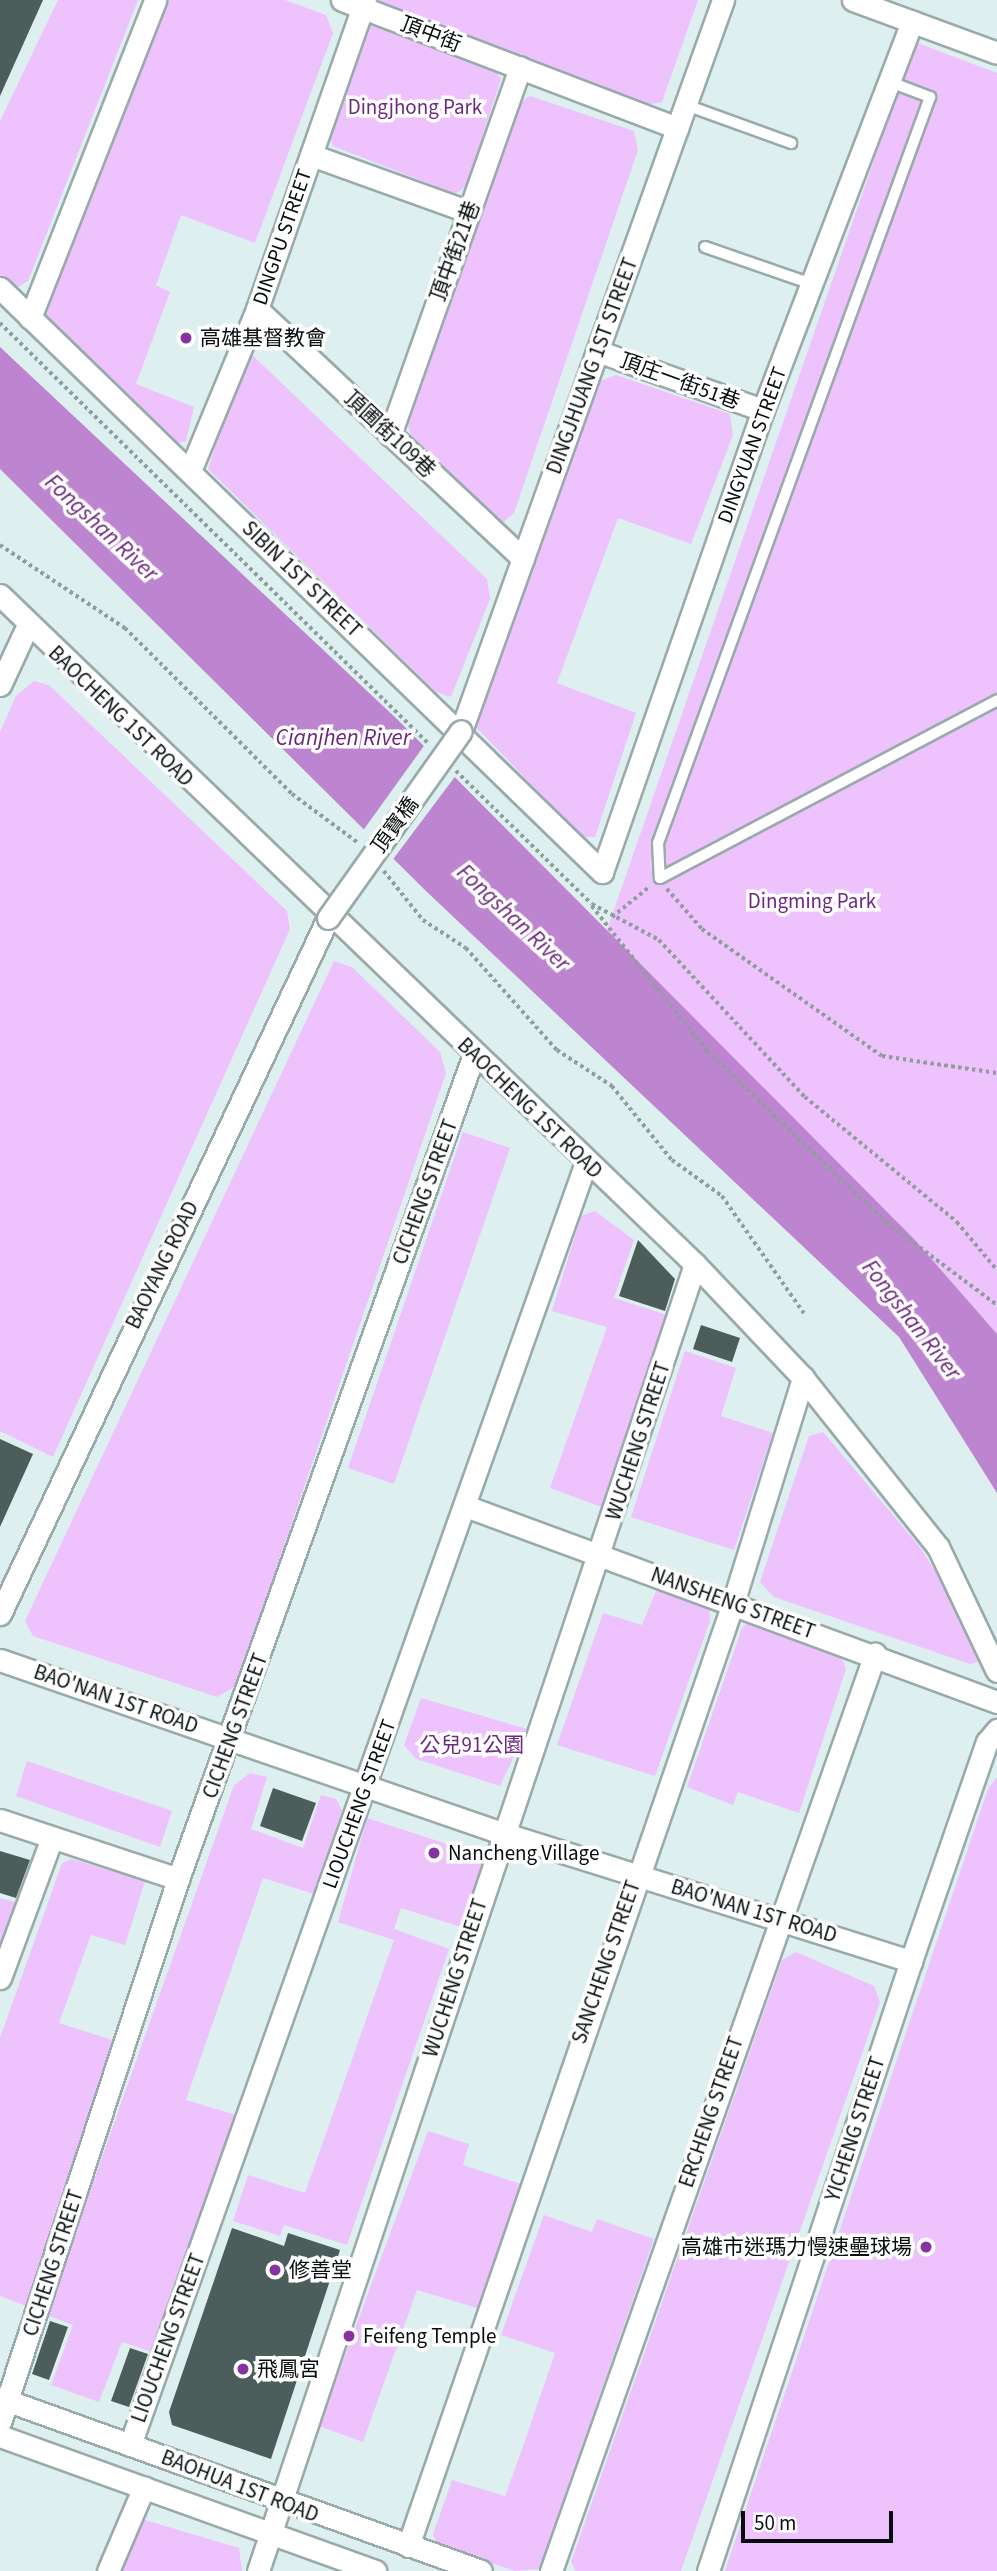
<!DOCTYPE html>
<meta charset="utf-8">
<style>
body{margin:0}
#map{position:relative;width:997px;height:2571px;overflow:hidden;background:#ddf0ef;font-family:"Source Sans 3","Noto Sans TC",sans-serif}
div>[style]{position:absolute}
[style*='--x']{left:calc(var(--x)*1px);top:calc(var(--y)*1px);width:calc(var(--w)*1px);rotate:calc(var(--a)*1deg)}
.green>*{inset:0;background:#eec2fd}
.water>*{inset:0;background:#bd85d0}
.pier>*{inset:0;background:#ddf0ef}
.building>*{inset:0;background:#4c5d5c}
.path>*{height:3.5px;margin-top:-1.75px;transform-origin:0;background:repeating-linear-gradient(90deg,#8f9d9d 0 3.5px,transparent 0 7px)}
.roads{filter:drop-shadow(2px 0 #98aaa9) drop-shadow(-2px 0 #98aaa9) drop-shadow(0 2px #98aaa9) drop-shadow(0 -2px #98aaa9)}
.lane>*{height:10px;margin:-5px;padding:0 5px;transform-origin:5px;border-radius:5px;background:#fff}
.street>*{height:21px;margin:-10.5px;padding:0 10.5px;transform-origin:10.5px;border-radius:10.5px;background:#fff}
.bridges{filter:drop-shadow(2px 0 #98aaa9) drop-shadow(-2px 0 #98aaa9) drop-shadow(0 2px #98aaa9) drop-shadow(0 -2px #98aaa9)}
.street-bridge>*{height:21px;margin:-10.5px;padding:0 10.5px;transform-origin:10.5px;border-radius:10.5px;background:#fff}
.dots>*{width:19px;height:19px;translate:-50% -50%;box-sizing:border-box;border:4px solid #fff;border-radius:50%}
span{translate:-50% -50%;white-space:nowrap;text-align:center;line-height:1.15;-webkit-text-stroke:7px #fff;paint-order:stroke}
.street-label{font-size:21px;color:#070d0d}
.park-label{font-size:21px;color:#6d2982}
.poi-label{font-size:21px;color:#070d0d}
.left{translate:0 -50%;text-align:left}
.right{translate:-100% -50%;text-align:right}
.water-label{font-size:23px;color:#68237c;font-style:italic}
.scale{position:absolute;left:741px;top:2511px;width:152px;height:32px;box-sizing:border-box;border:4px solid #070d0d;border-top:0;padding-left:9px;font-size:21px;line-height:24px;white-space:nowrap;color:#070d0d;-webkit-text-stroke:5px #fff;paint-order:stroke}
</style>
<div id="map">
<div class="green">
<div style="clip-path:polygon(58px 0,138px 0,28px 281px,14px 289px,0 275px,0 121px)"></div>
<div style="clip-path:polygon(166px 0,285px 0,326px 15px,333px 33px,255px 243px,181px 215px,156px 285px,170px 292px,136px 384px,194px 407px,186px 441px,175px 444px,47px 321px,44px 305px)"></div>
<div style="clip-path:polygon(379px 0,698px 0,662px 102px,641px 106px,383px 7px)"></div>
<div style="clip-path:polygon(380px 23px,490px 64px,501px 79px,466px 187px,455px 194px,333px 146px,329px 136px,368px 25px)"></div>
<div style="clip-path:polygon(915px 42px,997px 73px,997px 1369px,599px 953px)"></div>
<div style="clip-path:polygon(530px 96px,634px 131px,638px 150px,514px 513px,502px 523px,411px 435px,405px 418px,517px 103px)"></div>
<div style="clip-path:polygon(251px 354px,487px 579px,490px 599px,451px 697px,436px 692px,208px 469px,240px 366px)"></div>
<div style="clip-path:polygon(616px 375px,730px 414px,733px 435px,691px 544px,618px 518px,557px 683px,636px 713px,595px 837px,582px 837px,473px 724px,597px 382px)"></div>
<div style="clip-path:polygon(34px 681px,49px 685px,287px 911px,290px 929px,53px 1457px,0 1431px,0 732px,16px 696px)"></div>
<div style="clip-path:polygon(334px 961px,352px 967px,440px 1052px,446px 1073px,236px 1686px,217px 1697px,33px 1636px,25px 1621px)"></div>
<div style="clip-path:polygon(463px 1132px,510px 1148px,394px 1484px,348px 1468px)"></div>
<div style="clip-path:polygon(595px 1211px,634px 1240px,614px 1298px,670px 1316px,604px 1508px,550px 1488px,607px 1327px,552px 1311px,581px 1216px)"></div>
<div style="clip-path:polygon(685px 1351px,736px 1368px,721px 1416px,773px 1433px,734px 1550px,631px 1517px)"></div>
<div style="clip-path:polygon(823px 1432px,919px 1546px,970px 1624px,981px 1661px,970px 1664px,774px 1597px,760px 1582px,809px 1436px)"></div>
<div style="clip-path:polygon(658px 1586px,709px 1604px,710px 1621px,655px 1776px,557px 1745px,603px 1613px,642px 1625px)"></div>
<div style="clip-path:polygon(752px 1618px,839px 1651px,846px 1669px,799px 1813px,738px 1792px,733px 1805px,687px 1787px,742px 1628px)"></div>
<div style="clip-path:polygon(421px 1698px,527px 1729px,500px 1786px,416px 1759px,404px 1745px)"></div>
<div style="clip-path:polygon(27px 1761px,172px 1811px,160px 1847px,16px 1796px)"></div>
<div style="clip-path:polygon(250px 1773px,267px 1777px,251px 1829px,303px 1848px,321px 1795px,336px 1799px,342px 1810px,314px 1894px,263px 1878px,186px 2100px,236px 2115px,152px 2352px,122px 2342px,99px 2402px,51px 2385px,73px 2325px,46px 2315px,234px 1785px)"></div>
<div style="clip-path:polygon(997px 1777px,997px 2571px,725px 2571px,988px 1789px)"></div>
<div style="clip-path:polygon(367px 1818px,487px 1857px,464px 1928px,401px 1908px,394px 1929px,449px 1949px,347px 2245px,284px 2225px,280px 2236px,233px 2221px,248px 2175px,305px 2193px,394px 1940px,338px 1922px)"></div>
<div style="clip-path:polygon(72px 1859px,145px 1881px,125px 1945px,91px 1935px,59px 2023px,115px 2041px,29px 2307px,0 2296px,0 2038px,62px 1863px)"></div>
<div style="clip-path:polygon(0 1898px,22px 1904px,0 1966px)"></div>
<div style="clip-path:polygon(796px 1952px,874px 1986px,880px 2002px,681px 2571px,576px 2571px,571px 2562px,782px 1960px)"></div>
<div style="clip-path:polygon(428px 2131px,469px 2144px,463px 2165px,521px 2184px,477px 2308px,417px 2290px,363px 2442px,319px 2426px)"></div>
<div style="clip-path:polygon(544px 2215px,592px 2232px,597px 2219px,654px 2239px,539px 2569px,515px 2571px,438px 2545px,433px 2534px,452px 2480px,505px 2496px,521px 2452px,555px 2353px,501px 2335px)"></div>
<div style="clip-path:polygon(135px 2517px,239px 2548px,242px 2571px,112px 2571px)"></div>
</div>
<div class="water">
<div style="clip-path:polygon(0 347px,398px 720px,913px 1238px,997px 1334px,997px 1493px,899px 1337px,427px 892px,0 469px)"></div>
</div>
<div class="pier">
<div style="clip-path:polygon(426px 743px,457px 774px,391px 862px,362px 832px)"></div>
</div>
<div class="building">
<div style="clip-path:polygon(0 0,43px 0,0 96px)"></div>
<div style="clip-path:polygon(638px 1240px,675px 1279px,665px 1311px,619px 1296px)"></div>
<div style="clip-path:polygon(701px 1325px,740px 1338px,732px 1362px,693px 1349px)"></div>
<div style="clip-path:polygon(0 1439px,33px 1454px,0 1527px)"></div>
<div style="clip-path:polygon(273px 1788px,316px 1803px,302px 1841px,260px 1826px)"></div>
<div style="clip-path:polygon(0 1851px,30px 1860px,16px 1898px,0 1893px)"></div>
<div style="clip-path:polygon(232px 2228px,284px 2246px,288px 2233px,340px 2250px,271px 2459px,172px 2425px,169px 2412px)"></div>
<div style="clip-path:polygon(50px 2321px,68px 2327px,49px 2380px,32px 2374px)"></div>
<div style="clip-path:polygon(130px 2348px,148px 2354px,129px 2407px,111px 2401px)"></div>
</div>
<div class="path">
<div style="--x:0;--y:323;--w:600;--a:44.46"></div>
<div style="--x:0;--y:545;--w:150;--a:33.6"></div>
<div style="--x:125;--y:628;--w:235;--a:44.8"></div>
<div style="--x:292;--y:794;--w:81;--a:36.4"></div>
<div style="--x:456;--y:771;--w:190;--a:44.4"></div>
<div style="--x:592;--y:904;--w:76;--a:28.2"></div>
<div style="--x:659;--y:940;--w:214;--a:47.1"></div>
<div style="--x:805;--y:1097;--w:197;--a:39.4"></div>
<div style="--x:957;--y:1222;--w:62;--a:50.2"></div>
<div style="--x:384;--y:871;--w:63;--a:51.5"></div>
<div style="--x:423;--y:920;--w:51;--a:33.1"></div>
<div style="--x:466;--y:948;--w:137;--a:48.3"></div>
<div style="--x:557;--y:1050;--w:66;--a:33.2"></div>
<div style="--x:612;--y:1086;--w:95;--a:51"></div>
<div style="--x:672;--y:1160;--w:62;--a:35.8"></div>
<div style="--x:722;--y:1196;--w:143;--a:55"></div>
<div style="--x:667;--y:889;--w:53;--a:48.8"></div>
<div style="--x:702;--y:929;--w:220;--a:35.2"></div>
<div style="--x:882;--y:1056;--w:116;--a:8.4"></div>
<div style="--x:592;--y:906;--w:185;--a:51.6"></div>
<div style="--x:707;--y:1051;--w:248;--a:43.7"></div>
<div style="--x:886;--y:1222;--w:139;--a:36.8"></div>
<div style="--x:612;--y:917;--w:46;--a:-38.9"></div>
</div>
<div class="roads">
<div class="lane">
<div style="--x:890;--y:82;--w:43;--a:20.6"></div>
<div style="--x:930;--y:97;--w:794;--a:110.03"></div>
<div style="--x:658;--y:843;--w:35;--a:87"></div>
<div style="--x:660;--y:878;--w:381;--a:-27.8"></div>
<div style="--x:686;--y:105;--w:112;--a:19.9"></div>
<div style="--x:705;--y:247;--w:113;--a:19.1"></div>
</div>
<div class="street">
<div style="--x:342;--y:0;--w:359;--a:20.9"></div>
<div style="--x:853;--y:0;--w:153;--a:20.2"></div>
<div style="--x:311;--y:155;--w:168;--a:19.8"></div>
<div style="--x:0;--y:288;--w:839;--a:44.13"></div>
<div style="--x:602;--y:872;--w:489;--a:-70.8"></div>
<div style="--x:763;--y:410;--w:416;--a:-69"></div>
<div style="--x:257;--y:309;--w:365;--a:43.2"></div>
<div style="--x:30;--y:318;--w:342;--a:-68.5"></div>
<div style="--x:597;--y:351;--w:176;--a:19.6"></div>
<div style="--x:390;--y:435;--w:390;--a:-70.5"></div>
<div style="--x:190;--y:471;--w:175;--a:-67.5"></div>
<div style="--x:257;--y:309;--w:327;--a:-70.7"></div>
<div style="--x:0;--y:595;--w:965;--a:43.91"></div>
<div style="--x:695;--y:1264;--w:157;--a:46.5"></div>
<div style="--x:803;--y:1378;--w:216;--a:51.4"></div>
<div style="--x:938;--y:1547;--w:137;--a:64.6"></div>
<div style="--x:0;--y:685;--w:66;--a:-65"></div>
<div style="--x:461;--y:731;--w:777;--a:-70.28"></div>
<div style="--x:468;--y:1507;--w:564;--a:20.23"></div>
<div style="--x:0;--y:1614;--w:769;--a:-64.77"></div>
<div style="--x:0;--y:1660;--w:531;--a:19.02"></div>
<div style="--x:502;--y:1833;--w:429;--a:17.4"></div>
<div style="--x:0;--y:1820;--w:188;--a:18.3"></div>
<div style="--x:0;--y:1978;--w:147;--a:-69.7"></div>
<div style="--x:0;--y:2398;--w:511;--a:19.78"></div>
<div style="--x:0;--y:2422;--w:571;--a:-71.85"></div>
<div style="--x:178;--y:1879;--w:876;--a:-70.26"></div>
<div style="--x:0;--y:2436;--w:399;--a:19.8"></div>
<div style="--x:130;--y:2445;--w:1362;--a:-70.43"></div>
<div style="--x:408;--y:2546;--w:997;--a:-70.98"></div>
<div style="--x:733;--y:1603;--w:236;--a:-72.7"></div>
<div style="--x:108;--y:2571;--w:91;--a:-66.8"></div>
<div style="--x:258;--y:2571;--w:1378;--a:-71.51"></div>
<div style="--x:551;--y:2571;--w:973;--a:-70.54"></div>
<div style="--x:708;--y:2571;--w:643;--a:-71.59"></div>
<div style="--x:911;--y:1961;--w:232;--a:-70.9"></div>
<div style="--x:987;--y:1742;--w:16;--a:-50"></div>
</div>
</div>
<div class="bridges">
<div class="street-bridge">
<div style="--x:328;--y:918;--w:229;--a:-54.6"></div>
</div>
</div>
<div class="dots">
<div style="left:186px;top:338px;background:#8632a0"></div>
<div style="left:434px;top:1853px;background:#8632a0"></div>
<div style="left:926px;top:2247px;background:#8632a0"></div>
<div style="left:275px;top:2270px;background:#8632a0"></div>
<div style="left:349px;top:2336px;background:#8632a0"></div>
<div style="left:243px;top:2369px;background:#8632a0"></div>
</div>
<div class="street-label">
<span style="left:431px;top:34px;rotate:21deg">頂中街</span>
<span style="left:282px;top:237px;rotate:-71deg">DINGPU STREET</span>
<span style="left:455px;top:251px;rotate:-70deg">頂中街21巷</span>
<span style="left:592px;top:366px;rotate:-70deg">DINGJHUANG 1ST STREET</span>
<span style="left:680px;top:381px;rotate:20deg">頂庄一街51巷</span>
<span style="left:390px;top:434px;rotate:43deg">頂圃街109巷</span>
<span style="left:752px;top:445px;rotate:-70deg">DINGYUAN STREET</span>
<span style="left:302px;top:579px;rotate:44deg">SIBIN 1ST STREET</span>
<span style="left:121px;top:716px;rotate:44deg">BAOCHENG 1ST ROAD</span>
<span style="left:395px;top:825px;rotate:-54deg">頂寶橋</span>
<span style="left:530px;top:1108px;rotate:44deg">BAOCHENG 1ST ROAD</span>
<span style="left:425px;top:1192px;rotate:-70deg">CICHENG STREET</span>
<span style="left:162px;top:1265px;rotate:-64deg">BAOYANG ROAD</span>
<span style="left:638px;top:1441px;rotate:-72deg">WUCHENG STREET</span>
<span style="left:733px;top:1603px;rotate:20deg">NANSHENG STREET</span>
<span style="left:116px;top:1699px;rotate:19deg">BAO'NAN 1ST ROAD</span>
<span style="left:235px;top:1726px;rotate:-70deg">CICHENG STREET</span>
<span style="left:359px;top:1804px;rotate:-70deg">LIOUCHENG STREET</span>
<span style="left:754px;top:1911px;rotate:17deg">BAO'NAN 1ST ROAD</span>
<span style="left:606px;top:1962px;rotate:-71deg">SANCHENG STREET</span>
<span style="left:455px;top:1978px;rotate:-72deg">WUCHENG STREET</span>
<span style="left:711px;top:2112px;rotate:-71deg">ERCHENG STREET</span>
<span style="left:855px;top:2129px;rotate:-72deg">YICHENG STREET</span>
<span style="left:53px;top:2263px;rotate:-72deg">CICHENG STREET</span>
<span style="left:168px;top:2338px;rotate:-70deg">LIOUCHENG STREET</span>
<span style="left:240px;top:2486px;rotate:21deg">BAOHUA 1ST ROAD</span>
</div>
<div class="park-label">
<span style="left:415px;top:107px">Dingjhong Park</span>
<span style="left:812px;top:901px">Dingming Park</span>
<span style="left:472px;top:1745px">公兒91公園</span>
</div>
<div class="poi-label">
<span class="left" style="left:200px;top:338px">高雄基督教會</span>
<span class="left" style="left:448px;top:1853px">Nancheng Village</span>
<span class="right" style="left:912px;top:2247px">高雄市迷瑪力慢速壘球場</span>
<span class="left" style="left:289px;top:2270px">修善堂</span>
<span class="left" style="left:363px;top:2336px">Feifeng Temple</span>
<span class="left" style="left:257px;top:2369px">飛鳳宮</span>
</div>
<div class="water-label">
<span style="left:101px;top:528px;rotate:43deg">Fongshan River</span>
<span style="left:343px;top:738px">Cianjhen River</span>
<span style="left:513px;top:918px;rotate:43deg">Fongshan River</span>
<span style="left:911px;top:1320px;rotate:52deg">Fongshan River</span>
</div>
<div class="scale">50 m</div>
</div>
